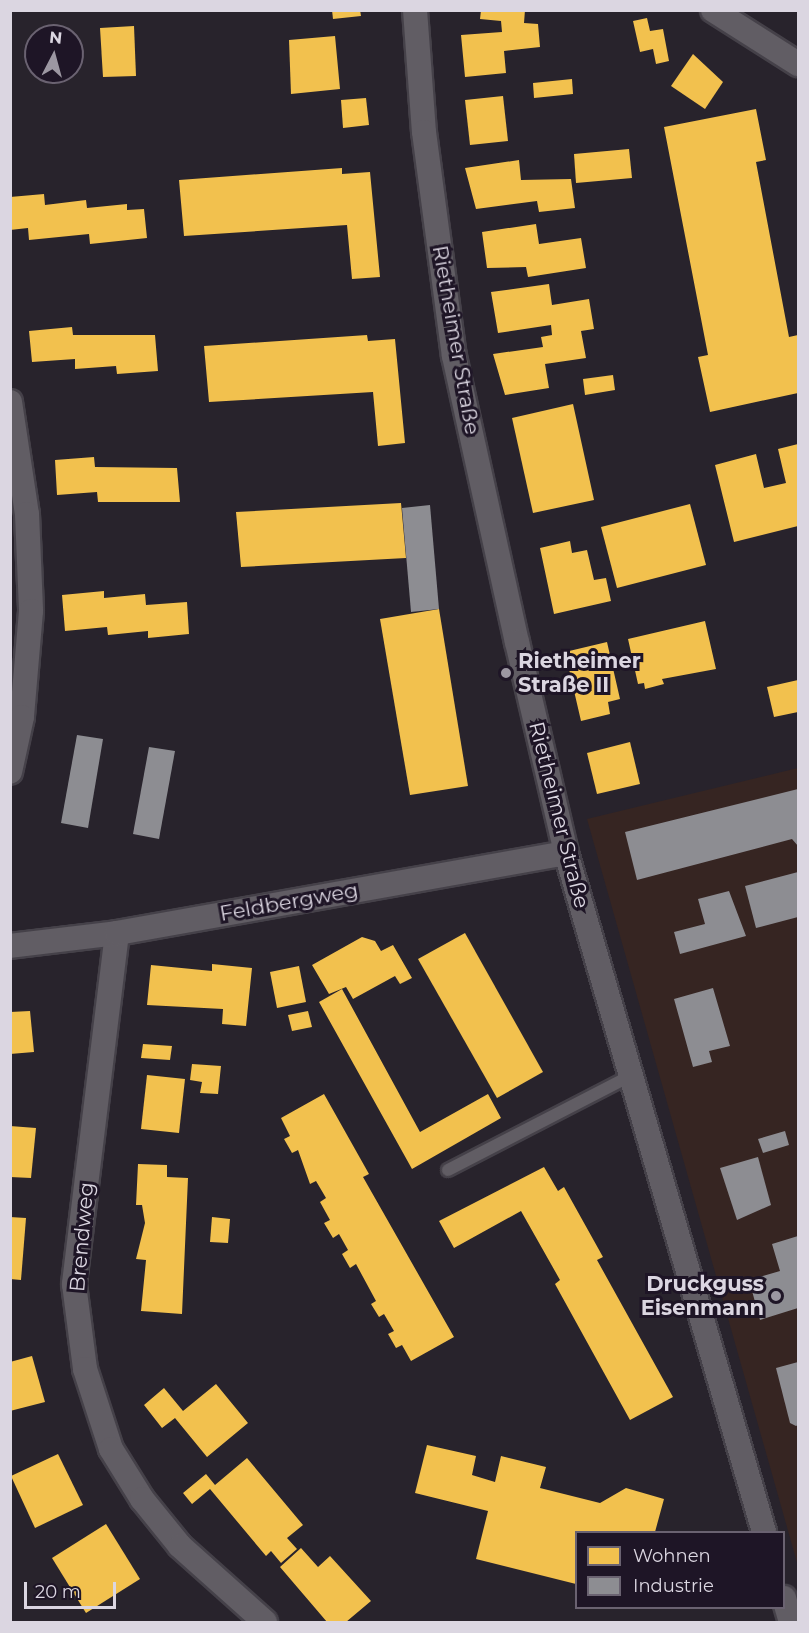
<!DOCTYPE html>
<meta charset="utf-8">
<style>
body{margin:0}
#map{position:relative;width:809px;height:1633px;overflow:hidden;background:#28232c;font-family:Montserrat,sans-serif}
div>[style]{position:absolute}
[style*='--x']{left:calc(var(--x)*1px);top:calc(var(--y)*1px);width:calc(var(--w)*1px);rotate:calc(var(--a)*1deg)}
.industrial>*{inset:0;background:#362522}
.homes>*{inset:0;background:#f2c14e}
.industry>*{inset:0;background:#8d8d92}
.roads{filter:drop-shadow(2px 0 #454149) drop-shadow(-2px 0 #454149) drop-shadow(0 2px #454149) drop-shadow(0 -2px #454149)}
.service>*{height:12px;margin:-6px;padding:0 6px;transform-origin:6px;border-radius:6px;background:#615d64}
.minor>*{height:24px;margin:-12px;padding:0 12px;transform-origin:12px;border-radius:12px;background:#615d64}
.dots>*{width:16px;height:16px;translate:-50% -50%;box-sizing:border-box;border:3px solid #1e1526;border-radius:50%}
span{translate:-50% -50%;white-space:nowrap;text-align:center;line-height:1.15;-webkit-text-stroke:6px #1e1526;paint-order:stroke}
.street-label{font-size:21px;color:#dbd6e1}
.poi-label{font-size:21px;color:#dbd6e1;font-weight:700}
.left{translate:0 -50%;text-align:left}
.right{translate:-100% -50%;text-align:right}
.frame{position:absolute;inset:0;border:12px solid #dbd6e1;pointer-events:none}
.legend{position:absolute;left:575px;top:1531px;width:210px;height:78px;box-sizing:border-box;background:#1e1526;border:2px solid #6a6271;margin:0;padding:8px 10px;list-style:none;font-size:18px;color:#dbd6e1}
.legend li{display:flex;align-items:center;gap:12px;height:30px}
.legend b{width:30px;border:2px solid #6a6271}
.north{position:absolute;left:24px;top:24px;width:60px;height:60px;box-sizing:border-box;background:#1e1526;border:2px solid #6a6271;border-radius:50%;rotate:6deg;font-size:16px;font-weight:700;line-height:24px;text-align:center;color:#dbd6e1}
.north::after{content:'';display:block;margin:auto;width:21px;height:27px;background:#9c97a2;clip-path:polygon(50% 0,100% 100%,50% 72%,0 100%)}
.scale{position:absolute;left:24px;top:1582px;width:92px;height:27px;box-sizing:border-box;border:3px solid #dbd6e1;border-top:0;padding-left:8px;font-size:18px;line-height:21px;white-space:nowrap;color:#dbd6e1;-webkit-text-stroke:4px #1e1526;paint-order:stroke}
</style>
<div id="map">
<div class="industrial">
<div style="clip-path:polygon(798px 768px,798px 1566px,587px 819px)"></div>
</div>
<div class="homes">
<div style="clip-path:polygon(332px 10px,360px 10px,361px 16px,333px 19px)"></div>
<div style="clip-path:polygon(481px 10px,525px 10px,524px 23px,538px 24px,540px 47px,504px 51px,506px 73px,465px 77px,461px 35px,502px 32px,501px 21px,480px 19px)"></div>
<div style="clip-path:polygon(647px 18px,650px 31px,663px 29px,669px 61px,656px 64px,653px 49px,640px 52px,633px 21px)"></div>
<div style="clip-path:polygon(134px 26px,136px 76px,103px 77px,100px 28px)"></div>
<div style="clip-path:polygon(335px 36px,340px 89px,291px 94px,289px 40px)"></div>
<div style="clip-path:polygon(693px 54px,723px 82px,705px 109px,671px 86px)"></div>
<div style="clip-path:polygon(572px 79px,573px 94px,534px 98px,533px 83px)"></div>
<div style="clip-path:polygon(503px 96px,508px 141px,470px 145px,465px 100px)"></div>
<div style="clip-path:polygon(366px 98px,369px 125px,343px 128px,341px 100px)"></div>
<div style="clip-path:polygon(756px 109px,766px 160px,756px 162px,789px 337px,798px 335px,798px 393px,710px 412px,698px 357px,708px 355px,664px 127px)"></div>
<div style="clip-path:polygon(629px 149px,632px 178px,576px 183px,574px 154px)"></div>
<div style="clip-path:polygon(519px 160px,521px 180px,571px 179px,575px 208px,539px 212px,537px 201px,476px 209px,465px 168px)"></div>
<div style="clip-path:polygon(342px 168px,342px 174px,370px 172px,380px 277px,352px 279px,347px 225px,184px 236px,179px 180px)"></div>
<div style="clip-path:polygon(44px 194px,45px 205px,86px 200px,87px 208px,127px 204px,127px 210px,144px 209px,147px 238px,90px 244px,89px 234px,29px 240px,28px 228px,10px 230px,10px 197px)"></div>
<div style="clip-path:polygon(536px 224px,539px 244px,581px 238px,586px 268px,528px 277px,526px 267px,487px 268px,482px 232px)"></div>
<div style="clip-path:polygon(549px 284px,552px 305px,589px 299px,594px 329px,581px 331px,586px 358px,545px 364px,549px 388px,505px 395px,493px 354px,543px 347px,541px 337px,552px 335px,551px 325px,498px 333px,491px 292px)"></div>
<div style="clip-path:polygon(72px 327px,73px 335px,155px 335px,158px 371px,117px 374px,116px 366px,75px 369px,75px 359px,32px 362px,29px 331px)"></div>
<div style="clip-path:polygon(367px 335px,368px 341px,395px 339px,405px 443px,378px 446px,373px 392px,209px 402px,204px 346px)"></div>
<div style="clip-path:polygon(613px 375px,615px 390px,585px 395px,583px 379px)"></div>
<div style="clip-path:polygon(573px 404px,594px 500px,533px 513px,512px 418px)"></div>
<div style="clip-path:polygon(798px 444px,798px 526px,734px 542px,715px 465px,756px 454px,764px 488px,786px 483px,778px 449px)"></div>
<div style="clip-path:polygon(94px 457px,95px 467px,177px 468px,180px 502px,98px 502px,97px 492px,57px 495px,55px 460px)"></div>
<div style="clip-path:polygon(401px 503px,406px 558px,241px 567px,236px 512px)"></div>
<div style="clip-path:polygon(690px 504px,706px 565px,617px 588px,601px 527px)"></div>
<div style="clip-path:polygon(570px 541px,572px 553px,587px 550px,594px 580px,606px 578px,611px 601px,554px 614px,540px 548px)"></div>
<div style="clip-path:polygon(104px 591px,104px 598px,145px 594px,146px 605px,187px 602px,189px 634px,148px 638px,148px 631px,108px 635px,107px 627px,65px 631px,62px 595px)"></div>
<div style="clip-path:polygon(439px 609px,468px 786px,410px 795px,380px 619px)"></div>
<div style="clip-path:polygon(705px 621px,716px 669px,662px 679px,664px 684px,645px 689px,644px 683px,638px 684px,628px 639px)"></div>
<div style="clip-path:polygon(607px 642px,620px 699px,608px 702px,610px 714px,581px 721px,565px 652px)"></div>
<div style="clip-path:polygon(798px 680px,798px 712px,774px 717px,767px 687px)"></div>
<div style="clip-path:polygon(630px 742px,640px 784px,597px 794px,587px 753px)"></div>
<div style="clip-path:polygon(465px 933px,543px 1072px,497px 1098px,418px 959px)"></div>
<div style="clip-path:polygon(362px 937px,375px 941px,381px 951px,393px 945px,412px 978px,400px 984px,395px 976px,353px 999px,346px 987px,329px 994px,312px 965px)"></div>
<div style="clip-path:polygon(212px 964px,252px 968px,246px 1026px,222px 1024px,223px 1009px,147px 1005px,151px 965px,212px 971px)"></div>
<div style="clip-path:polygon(299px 966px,306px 1002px,277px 1008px,270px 972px)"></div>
<div style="clip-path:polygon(342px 989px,420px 1132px,488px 1094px,501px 1118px,412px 1169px,319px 1002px)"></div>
<div style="clip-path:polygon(30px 1011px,34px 1052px,10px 1054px,10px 1012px)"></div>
<div style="clip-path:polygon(308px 1011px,312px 1027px,292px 1031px,288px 1015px)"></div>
<div style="clip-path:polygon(143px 1044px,172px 1046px,170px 1060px,141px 1058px)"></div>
<div style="clip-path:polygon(192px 1064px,221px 1066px,218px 1094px,200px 1093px,202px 1082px,190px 1080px)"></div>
<div style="clip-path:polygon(147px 1075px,185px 1079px,179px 1133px,141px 1129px)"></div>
<div style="clip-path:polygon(324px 1094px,369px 1174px,363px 1177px,454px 1337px,411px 1361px,402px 1345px,396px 1348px,388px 1334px,394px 1331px,384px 1314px,379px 1317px,371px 1304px,376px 1301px,356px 1264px,350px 1268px,342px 1254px,348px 1250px,339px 1234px,333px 1238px,324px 1223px,330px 1220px,320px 1202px,326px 1198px,316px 1181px,310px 1184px,298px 1150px,292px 1153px,284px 1139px,290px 1136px,281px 1118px)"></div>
<div style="clip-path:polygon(10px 1126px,36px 1128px,31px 1178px,10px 1177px)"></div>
<div style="clip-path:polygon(138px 1164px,167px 1165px,167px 1177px,188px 1178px,182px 1314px,141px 1311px,146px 1260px,136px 1259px,145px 1223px,142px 1205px,136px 1205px)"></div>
<div style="clip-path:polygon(544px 1167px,558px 1191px,564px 1187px,603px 1257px,597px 1260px,673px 1397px,630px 1420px,555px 1284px,560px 1280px,521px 1211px,454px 1248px,439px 1221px)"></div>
<div style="clip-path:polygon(10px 1217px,26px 1218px,21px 1280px,10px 1279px)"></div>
<div style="clip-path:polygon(212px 1217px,230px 1219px,228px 1243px,210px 1242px)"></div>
<div style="clip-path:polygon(32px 1356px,45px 1402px,10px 1411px,10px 1362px)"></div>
<div style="clip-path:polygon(216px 1384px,248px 1423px,207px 1457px,175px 1418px,162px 1428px,144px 1405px,164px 1388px,183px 1411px)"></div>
<div style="clip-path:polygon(427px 1445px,476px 1456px,472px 1475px,495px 1482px,501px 1456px,546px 1467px,540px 1488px,600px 1503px,626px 1488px,664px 1499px,655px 1532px,576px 1532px,576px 1584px,476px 1559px,488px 1511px,415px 1493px)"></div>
<div style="clip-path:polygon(58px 1454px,83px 1505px,35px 1528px,11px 1476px)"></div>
<div style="clip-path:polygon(247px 1458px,303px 1525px,287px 1538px,297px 1549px,281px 1563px,271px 1551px,266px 1556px,210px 1489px,192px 1504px,183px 1493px,206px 1474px,215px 1485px)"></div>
<div style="clip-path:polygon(106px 1524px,140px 1579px,86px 1613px,52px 1558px)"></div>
<div style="clip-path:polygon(301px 1548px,318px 1567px,330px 1556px,371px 1601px,346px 1622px,327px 1622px,280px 1567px)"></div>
</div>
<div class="industry">
<div style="clip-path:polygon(430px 505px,439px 609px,411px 612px,402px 508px)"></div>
<div style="clip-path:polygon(77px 735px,103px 739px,88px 828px,61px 823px)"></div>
<div style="clip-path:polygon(149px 747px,175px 751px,159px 839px,133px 834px)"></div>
<div style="clip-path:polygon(798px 789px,798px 846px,792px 839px,637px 880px,625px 832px)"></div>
<div style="clip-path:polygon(798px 872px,798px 917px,756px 928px,745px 886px)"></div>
<div style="clip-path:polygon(729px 891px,746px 936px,680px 954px,674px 932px,705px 924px,698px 899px)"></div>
<div style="clip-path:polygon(713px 988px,730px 1046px,709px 1051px,712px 1062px,693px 1067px,674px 999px)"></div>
<div style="clip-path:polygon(785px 1131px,789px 1145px,763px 1153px,758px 1139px)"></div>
<div style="clip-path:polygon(758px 1157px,771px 1205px,737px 1220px,720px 1168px)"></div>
<div style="clip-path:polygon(798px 1236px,798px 1308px,760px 1320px,749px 1280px,780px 1271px,772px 1244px)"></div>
<div style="clip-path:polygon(798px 1362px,798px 1425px,796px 1426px,790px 1423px,776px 1368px)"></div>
</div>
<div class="roads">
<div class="service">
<div style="--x:448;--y:1170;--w:205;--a:-27.3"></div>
</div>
<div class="minor">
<div style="--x:415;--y:10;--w:122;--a:85.8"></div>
<div style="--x:424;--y:132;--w:226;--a:82.4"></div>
<div style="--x:454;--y:356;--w:293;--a:77.6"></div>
<div style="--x:517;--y:642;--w:217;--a:76.9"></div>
<div style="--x:566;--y:853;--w:707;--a:73.74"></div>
<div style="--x:713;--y:10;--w:101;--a:32.4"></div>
<div style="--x:10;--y:402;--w:113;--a:81.4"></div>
<div style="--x:27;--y:514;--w:97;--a:87.6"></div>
<div style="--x:31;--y:611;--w:106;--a:94.9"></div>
<div style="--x:22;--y:717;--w:56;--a:102.3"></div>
<div style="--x:117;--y:933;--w:354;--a:97"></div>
<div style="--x:74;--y:1284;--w:86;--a:82.6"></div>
<div style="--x:85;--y:1369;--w:84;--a:72"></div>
<div style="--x:111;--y:1449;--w:59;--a:58.2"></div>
<div style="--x:142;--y:1499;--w:60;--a:51"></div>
<div style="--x:180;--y:1546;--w:114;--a:41.8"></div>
<div style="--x:10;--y:946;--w:108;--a:-6.9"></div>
<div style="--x:117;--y:933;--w:456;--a:-10.1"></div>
<div style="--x:784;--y:1598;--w:25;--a:74"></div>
</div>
</div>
<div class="dots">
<div style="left:506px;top:673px;background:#9c97a2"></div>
<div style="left:776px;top:1296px;background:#9c97a2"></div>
</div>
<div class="street-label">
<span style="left:456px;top:340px;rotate:80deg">Rietheimer Straße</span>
<span style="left:559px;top:815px;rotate:76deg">Rietheimer Straße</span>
<span style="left:289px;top:902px;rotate:-10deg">Feldbergweg</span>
<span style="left:82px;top:1237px;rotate:-85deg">Brendweg</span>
</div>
<div class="poi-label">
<span class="left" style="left:518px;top:673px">Rietheimer<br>Straße II</span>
<span class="right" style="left:764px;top:1296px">Druckguss<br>Eisenmann</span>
</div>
<div class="frame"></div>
<ul class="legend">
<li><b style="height:16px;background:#f2c14e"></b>Wohnen</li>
<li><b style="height:16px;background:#8d8d92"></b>Industrie</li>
</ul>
<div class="north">N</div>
<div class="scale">20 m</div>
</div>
